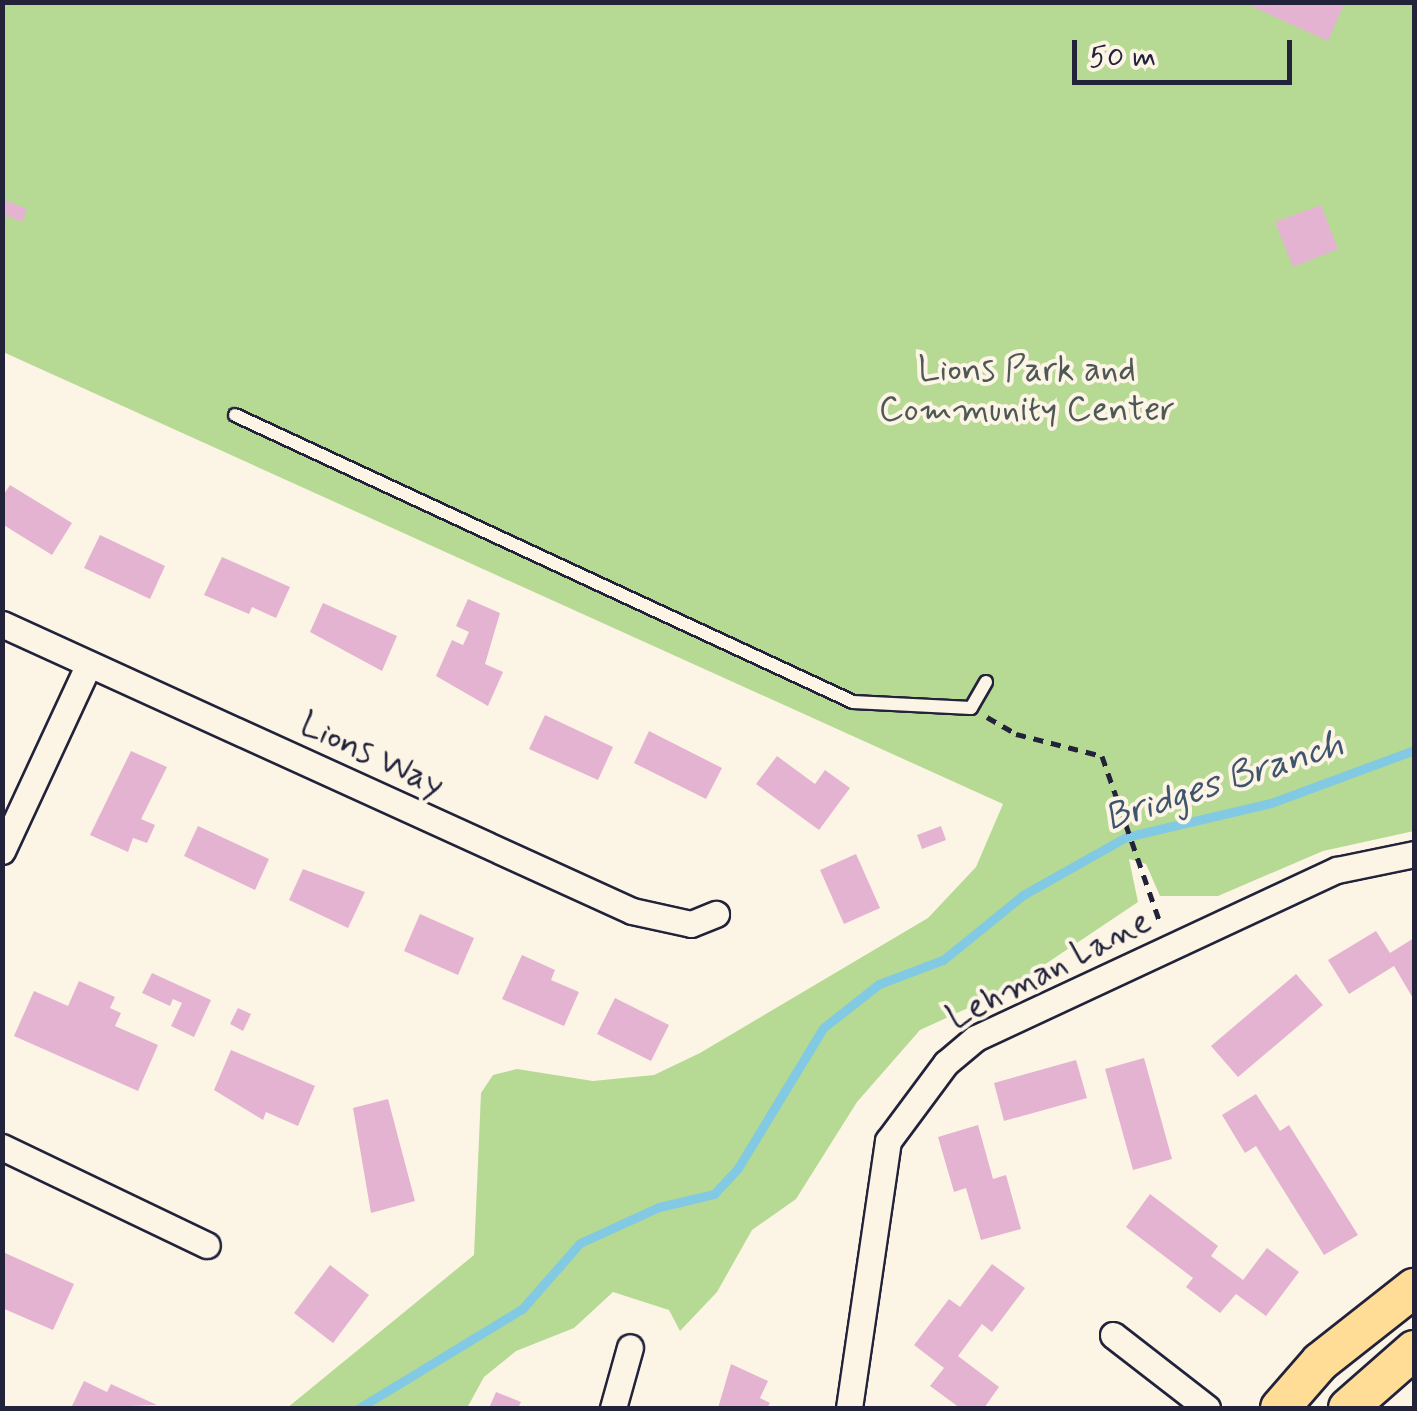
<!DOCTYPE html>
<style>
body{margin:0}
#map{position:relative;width:1417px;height:1411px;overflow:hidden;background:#fcf5e5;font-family:Mynerve,sans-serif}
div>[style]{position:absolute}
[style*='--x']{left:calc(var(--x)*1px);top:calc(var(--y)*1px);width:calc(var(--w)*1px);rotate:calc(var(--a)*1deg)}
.green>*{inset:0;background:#b6d993}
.stream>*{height:9px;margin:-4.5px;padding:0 4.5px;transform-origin:4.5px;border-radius:4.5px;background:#82c9e3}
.building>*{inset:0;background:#e4b3d2}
.path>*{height:5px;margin-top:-2.5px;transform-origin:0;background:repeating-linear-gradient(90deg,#22223b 0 10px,transparent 0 18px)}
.roads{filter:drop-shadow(2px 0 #22223b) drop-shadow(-2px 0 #22223b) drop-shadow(0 2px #22223b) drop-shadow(0 -2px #22223b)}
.service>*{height:12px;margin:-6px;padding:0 6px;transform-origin:6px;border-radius:6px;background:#fcf5e5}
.minor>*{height:25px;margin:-12.5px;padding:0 12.5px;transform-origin:12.5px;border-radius:12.5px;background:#fcf5e5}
.primary>*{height:38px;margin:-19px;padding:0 19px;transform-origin:19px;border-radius:19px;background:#ffdd96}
span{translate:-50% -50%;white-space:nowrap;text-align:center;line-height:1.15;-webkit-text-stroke:8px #fcf5e5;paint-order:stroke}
.park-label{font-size:35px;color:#4e5955}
.street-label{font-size:35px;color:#22223b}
.water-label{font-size:38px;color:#3f546d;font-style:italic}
.frame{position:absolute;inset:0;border:5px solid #22223b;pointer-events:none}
.scale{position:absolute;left:1072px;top:40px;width:220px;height:45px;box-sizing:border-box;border:5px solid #22223b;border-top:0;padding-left:12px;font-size:30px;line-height:35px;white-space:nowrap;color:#22223b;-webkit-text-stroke:8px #fcf5e5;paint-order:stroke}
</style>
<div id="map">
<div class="green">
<div style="clip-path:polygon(3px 3px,1414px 3px,1414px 831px,1323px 851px,1218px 896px,1160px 896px,1146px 864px,1129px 859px,1138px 902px,1005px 991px,920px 1030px,857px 1102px,796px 1199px,752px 1230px,717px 1292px,680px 1331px,669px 1310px,613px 1292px,574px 1328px,516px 1351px,484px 1377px,467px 1408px,287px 1408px,474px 1255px,481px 1093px,493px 1075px,517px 1069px,593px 1081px,654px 1075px,700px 1053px,928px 918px,976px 867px,1003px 804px,3px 352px)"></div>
</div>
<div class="stream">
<div style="--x:359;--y:1408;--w:191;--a:-31.3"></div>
<div style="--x:522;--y:1309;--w:88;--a:-48.7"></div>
<div style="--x:580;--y:1243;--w:87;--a:-24.5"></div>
<div style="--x:659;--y:1207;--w:57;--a:-13.3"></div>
<div style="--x:714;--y:1194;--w:35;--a:-47"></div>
<div style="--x:738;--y:1168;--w:164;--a:-58.7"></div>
<div style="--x:823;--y:1028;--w:71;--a:-38.2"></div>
<div style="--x:879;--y:984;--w:68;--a:-20.6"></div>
<div style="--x:943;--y:960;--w:103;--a:-39.1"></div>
<div style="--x:1023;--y:895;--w:118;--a:-29.4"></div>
<div style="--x:1126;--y:837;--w:149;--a:-13.2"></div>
<div style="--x:1271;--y:803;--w:153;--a:-20.3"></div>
</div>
<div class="building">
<div style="clip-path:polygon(1242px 2px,1345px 2px,1328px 41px)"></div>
<div style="clip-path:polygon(2px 199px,27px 209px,22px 222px,2px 214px)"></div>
<div style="clip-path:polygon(1321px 205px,1338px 249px,1293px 267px,1275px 222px)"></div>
<div style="clip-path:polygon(10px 485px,72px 523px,52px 555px,2px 524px,2px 497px)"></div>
<div style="clip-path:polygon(100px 535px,165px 566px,150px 599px,84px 568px)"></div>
<div style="clip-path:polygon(222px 557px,290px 587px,276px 618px,252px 607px,249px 614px,204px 595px)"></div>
<div style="clip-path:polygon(468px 599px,500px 613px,485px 664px,503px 672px,488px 706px,436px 676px,452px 640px,463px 645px,469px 632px,456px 626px)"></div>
<div style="clip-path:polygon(323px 603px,397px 636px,382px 671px,310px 632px)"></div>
<div style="clip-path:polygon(545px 715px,613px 747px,598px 780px,529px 749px)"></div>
<div style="clip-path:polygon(649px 731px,722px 768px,706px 799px,634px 763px)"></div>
<div style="clip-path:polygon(131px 751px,167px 767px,141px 819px,155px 825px,147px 843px,133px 838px,128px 852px,90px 835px)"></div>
<div style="clip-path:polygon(777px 756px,815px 784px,825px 770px,850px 788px,819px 830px,756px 784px)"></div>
<div style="clip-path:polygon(198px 826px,269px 859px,255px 890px,184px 856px)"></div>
<div style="clip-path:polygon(941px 826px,946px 840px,922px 849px,917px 835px)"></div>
<div style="clip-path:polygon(856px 854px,880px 908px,844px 924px,820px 870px)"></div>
<div style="clip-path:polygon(303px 869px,365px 892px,348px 928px,289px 900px)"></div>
<div style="clip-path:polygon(420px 914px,474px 938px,458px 975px,404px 951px)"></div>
<div style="clip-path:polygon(1376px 931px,1390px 953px,1414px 938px,1414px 1000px,1394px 966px,1349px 994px,1328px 960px)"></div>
<div style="clip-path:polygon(522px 955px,555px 970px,551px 980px,579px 992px,564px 1026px,502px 999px)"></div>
<div style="clip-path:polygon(152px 973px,211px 1000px,194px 1037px,171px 1026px,182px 1003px,173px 999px,170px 1006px,142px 993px)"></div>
<div style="clip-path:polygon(1296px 974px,1323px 1005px,1238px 1077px,1211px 1046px)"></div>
<div style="clip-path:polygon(79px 981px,115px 997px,110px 1008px,121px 1013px,115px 1026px,158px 1045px,138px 1091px,14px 1036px,34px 991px,68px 1006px)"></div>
<div style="clip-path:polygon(615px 998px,669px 1025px,651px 1061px,597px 1034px)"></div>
<div style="clip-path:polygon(238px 1008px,251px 1014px,243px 1031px,230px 1024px)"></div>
<div style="clip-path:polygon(231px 1050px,315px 1086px,298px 1126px,266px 1112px,263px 1120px,214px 1090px)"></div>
<div style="clip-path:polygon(1144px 1058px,1172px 1159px,1133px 1170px,1105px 1069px)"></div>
<div style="clip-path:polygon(1076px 1060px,1087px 1098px,1004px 1121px,994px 1083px)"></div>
<div style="clip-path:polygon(1256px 1094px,1280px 1131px,1289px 1125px,1358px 1235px,1324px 1255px,1256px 1146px,1245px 1153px,1222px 1115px)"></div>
<div style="clip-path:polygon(388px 1099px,415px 1201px,371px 1213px,353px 1108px)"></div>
<div style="clip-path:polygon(978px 1125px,993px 1179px,1006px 1175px,1021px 1229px,981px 1240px,966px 1188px,954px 1192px,938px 1137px)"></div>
<div style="clip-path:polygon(1150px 1194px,1218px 1246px,1211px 1256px,1243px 1280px,1267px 1248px,1299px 1272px,1266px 1316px,1236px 1294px,1220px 1313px,1186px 1287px,1193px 1278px,1126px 1227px)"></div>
<div style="clip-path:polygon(5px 1253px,74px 1284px,53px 1330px,2px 1308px)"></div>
<div style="clip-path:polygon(992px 1264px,1025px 1288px,992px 1332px,982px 1324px,958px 1356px,999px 1387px,984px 1408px,960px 1408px,930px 1386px,944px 1368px,914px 1345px,949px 1299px,960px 1307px)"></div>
<div style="clip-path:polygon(330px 1265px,369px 1295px,333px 1343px,294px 1313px)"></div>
<div style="clip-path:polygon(731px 1364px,768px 1381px,760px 1398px,770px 1403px,767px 1408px,718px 1408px)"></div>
<div style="clip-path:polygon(84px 1381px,107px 1392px,111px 1384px,157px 1405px,71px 1408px)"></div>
<div style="clip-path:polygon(496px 1392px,521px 1402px,518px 1408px,489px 1408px)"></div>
</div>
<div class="path">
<div style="--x:987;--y:717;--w:34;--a:30"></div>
<div style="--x:1016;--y:734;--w:89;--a:14.3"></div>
<div style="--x:1102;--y:756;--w:177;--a:70.8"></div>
</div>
<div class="roads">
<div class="service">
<div style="--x:235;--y:415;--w:681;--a:24.91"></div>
<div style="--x:853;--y:702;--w:118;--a:2.9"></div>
<div style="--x:971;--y:708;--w:30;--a:-60"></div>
</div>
<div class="minor">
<div style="--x:2;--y:624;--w:692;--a:24.49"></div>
<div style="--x:632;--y:911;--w:60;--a:12.4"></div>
<div style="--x:691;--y:924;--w:27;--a:-22"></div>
<div style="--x:2;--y:851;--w:206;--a:-65.1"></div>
<div style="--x:2;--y:1147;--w:227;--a:25.6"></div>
<div style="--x:1113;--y:1335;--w:119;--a:37.8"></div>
<div style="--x:613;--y:1408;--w:63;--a:-74.4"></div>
<div style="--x:849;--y:1408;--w:270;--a:-81.7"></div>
<div style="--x:888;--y:1141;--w:97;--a:-53.4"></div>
<div style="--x:946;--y:1063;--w:39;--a:-40"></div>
<div style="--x:976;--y:1038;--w:398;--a:-25"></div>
<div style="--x:1337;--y:870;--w:79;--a:-11.7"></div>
</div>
<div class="primary">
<div style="--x:1280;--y:1408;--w:61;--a:-49"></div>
<div style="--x:1320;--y:1362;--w:120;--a:-38.2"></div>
<div style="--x:1348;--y:1408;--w:88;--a:-41.3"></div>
</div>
</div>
<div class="park-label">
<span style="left:1027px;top:390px">Lions Park and<br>Community Center</span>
</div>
<div class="street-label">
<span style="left:372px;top:755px;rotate:25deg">Lions Way</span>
<span style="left:1049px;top:970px;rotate:-27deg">Lehman Lane</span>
</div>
<div class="water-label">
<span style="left:1224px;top:782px;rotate:-18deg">Bridges Branch</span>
</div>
<div class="frame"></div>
<div class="scale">50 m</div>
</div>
